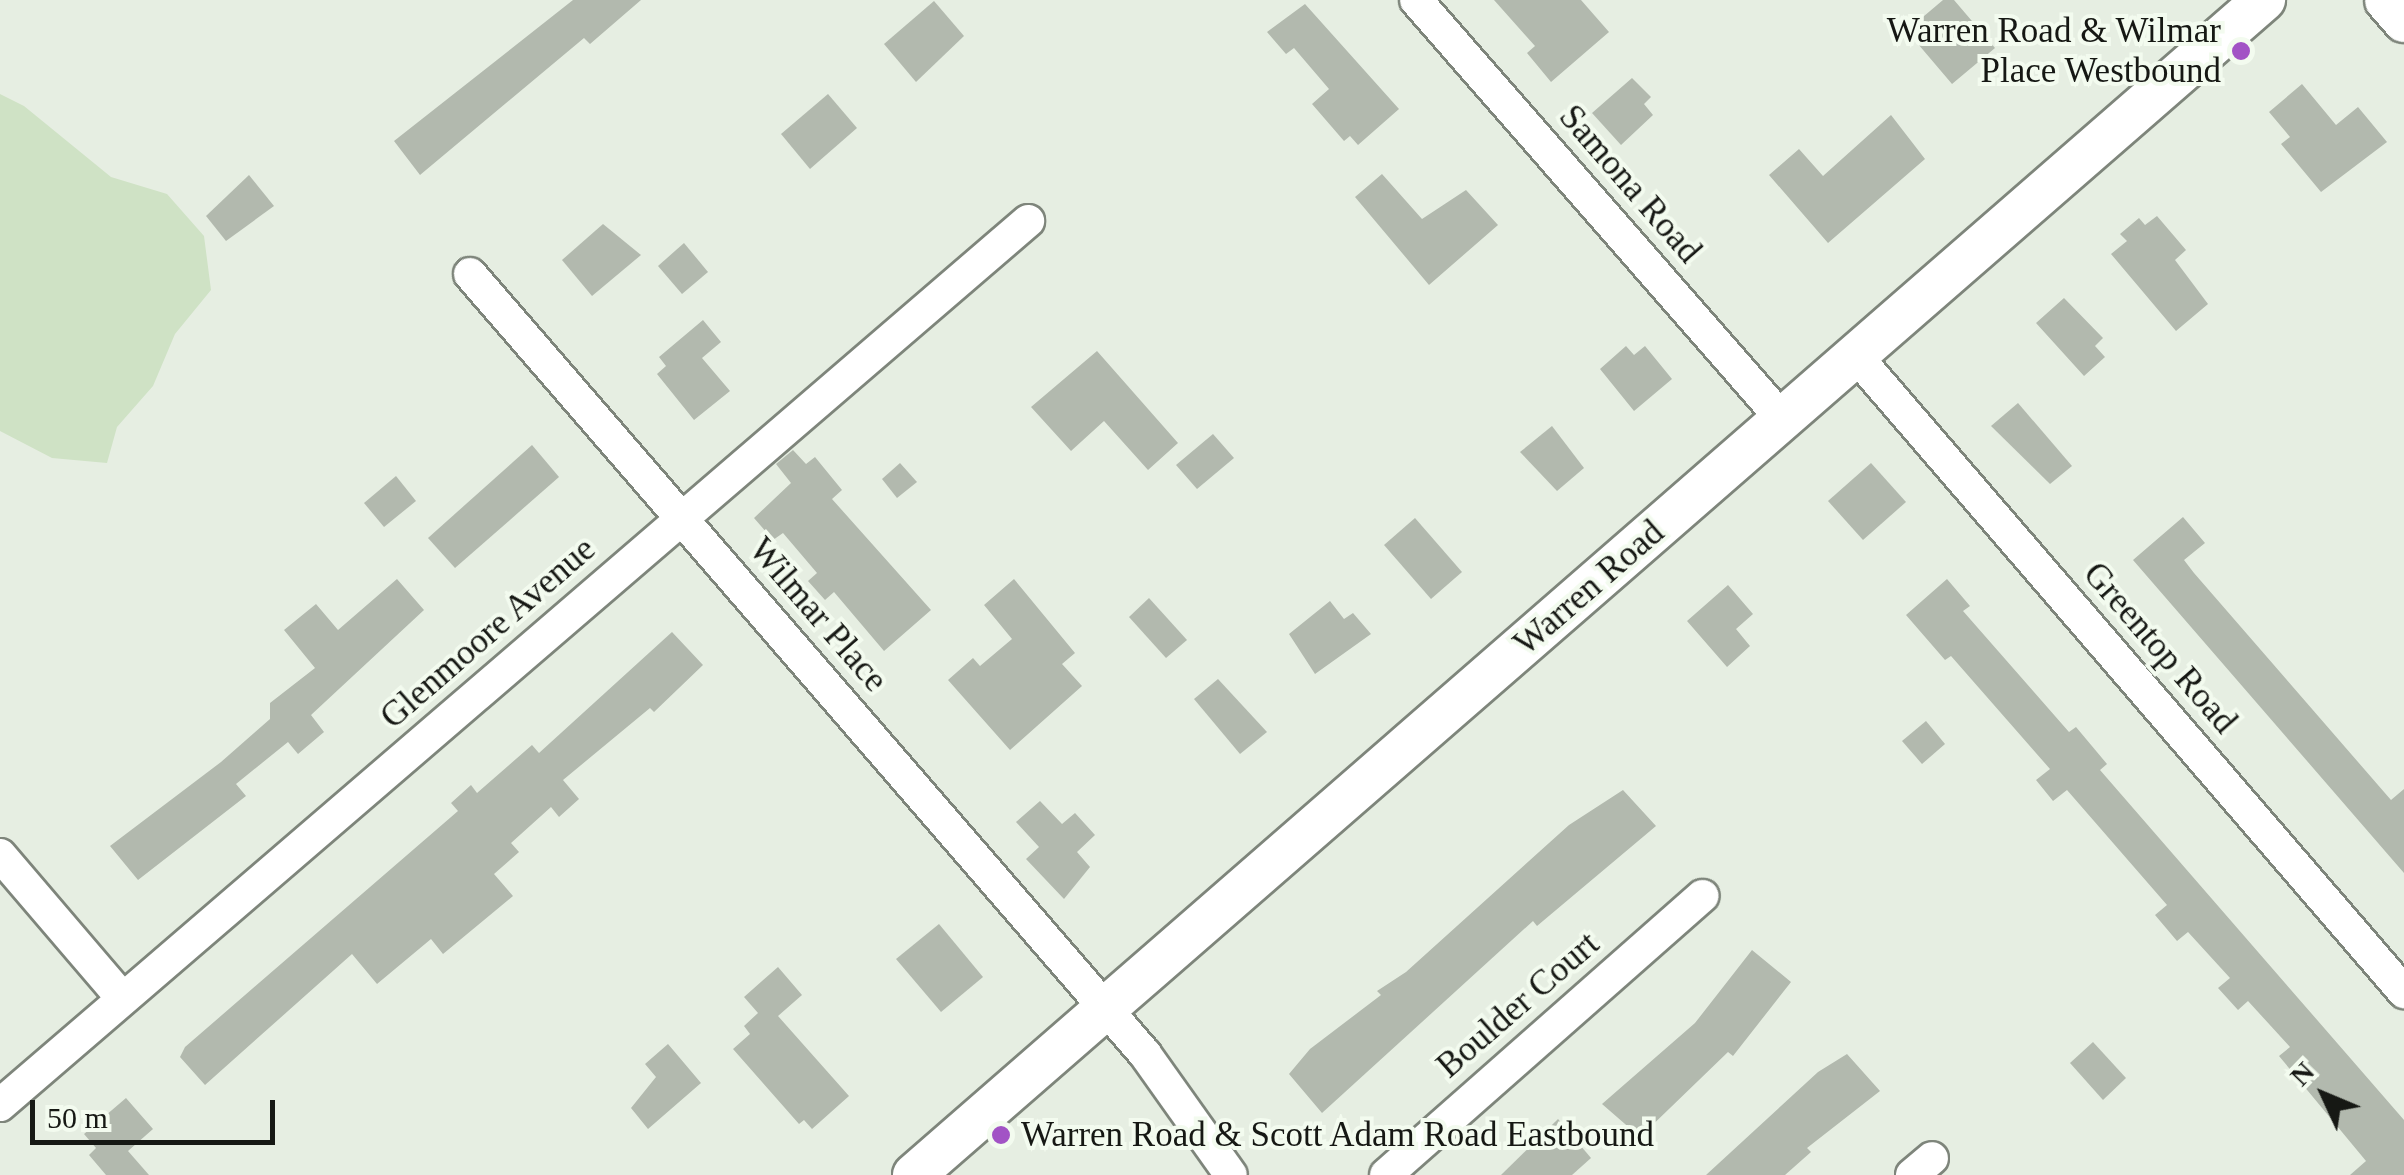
<!DOCTYPE html>
<style>
body{margin:0}
#map{position:relative;width:2404px;height:1175px;overflow:hidden;background:#e6eee2;font-family:"Times New Roman",serif}
div>[style]{position:absolute}
[style*='--x']{left:calc(var(--x)*1px);top:calc(var(--y)*1px);width:calc(var(--w)*1px);rotate:calc(var(--a)*1deg)}
.green>*{inset:0;background:#cfe2c5}
.building>*{inset:0;background:#b2b9ae}
.roads{filter:drop-shadow(2px 0 #7e857b) drop-shadow(-2px 0 #7e857b) drop-shadow(0 2px #7e857b) drop-shadow(0 -2px #7e857b)}
.minor>*{height:32px;margin:-16px;padding:0 16px;transform-origin:16px;border-radius:16px;background:#fff}
.tertiary>*{height:42px;margin:-21px;padding:0 21px;transform-origin:21px;border-radius:21px;background:#fff}
.dots>*{width:28px;height:28px;translate:-50% -50%;box-sizing:border-box;border:5px solid #f3fbef;border-radius:50%}
span{translate:-50% -50%;white-space:nowrap;text-align:center;line-height:1.15;-webkit-text-stroke:8px #f3fbef;paint-order:stroke}
.poi-label{font-size:35px;color:#161814}
.right{translate:-100% -50%;text-align:right}
.left{translate:0 -50%;text-align:left}
.street-label{font-size:35px;color:#161814}
.north{position:absolute;left:2274px;top:1045px;width:100px;height:100px;-webkit-text-stroke:8px #f3fbef;paint-order:stroke;rotate:314deg;font-size:28px;font-weight:700;line-height:40px;text-align:center;color:#161814}
.north::after{content:'';display:block;margin:auto;width:35px;height:45px;background:#161814;clip-path:polygon(50% 0,100% 100%,50% 72%,0 100%)}
.scale{position:absolute;left:30px;top:1100px;width:245px;height:45px;box-sizing:border-box;border:5px solid #161814;border-top:0;padding-left:12px;font-size:30px;line-height:35px;white-space:nowrap;color:#161814;-webkit-text-stroke:8px #f3fbef;paint-order:stroke}
</style>
<div id="map">
<div class="green">
<div style="clip-path:polygon(0 94px,24px 106px,111px 177px,167px 194px,204px 236px,211px 290px,175px 334px,153px 386px,117px 427px,107px 463px,52px 458px,0 431px)"></div>
</div>
<div class="building">
<div style="clip-path:polygon(573px 0,641px 0,590px 44px,584px 38px,420px 175px,394px 141px)"></div>
<div style="clip-path:polygon(1494px 0,1581px 0,1609px 32px,1551px 82px,1527px 53px,1535px 46px)"></div>
<div style="clip-path:polygon(1943px 0,1954px 0,1995px 48px,1952px 84px,1918px 44px,1926px 38px,1917px 22px)"></div>
<div style="clip-path:polygon(934px 1px,964px 36px,916px 82px,884px 44px)"></div>
<div style="clip-path:polygon(1305px 4px,1399px 109px,1358px 145px,1350px 136px,1344px 141px,1312px 104px,1329px 89px,1294px 48px,1286px 54px,1267px 32px)"></div>
<div style="clip-path:polygon(1632px 78px,1651px 97px,1644px 104px,1653px 115px,1621px 145px,1592px 113px)"></div>
<div style="clip-path:polygon(2302px 84px,2336px 125px,2358px 107px,2387px 142px,2321px 192px,2281px 144px,2290px 137px,2269px 112px)"></div>
<div style="clip-path:polygon(828px 94px,857px 128px,810px 169px,781px 134px)"></div>
<div style="clip-path:polygon(1891px 115px,1925px 159px,1828px 243px,1769px 175px,1799px 149px,1823px 176px)"></div>
<div style="clip-path:polygon(1382px 174px,1422px 219px,1466px 190px,1498px 225px,1429px 285px,1355px 197px)"></div>
<div style="clip-path:polygon(249px 175px,274px 206px,226px 241px,206px 216px)"></div>
<div style="clip-path:polygon(2157px 216px,2186px 250px,2175px 260px,2208px 304px,2176px 331px,2111px 254px,2127px 241px,2120px 234px,2139px 218px,2145px 225px)"></div>
<div style="clip-path:polygon(603px 224px,641px 255px,592px 296px,562px 260px)"></div>
<div style="clip-path:polygon(684px 243px,708px 272px,682px 294px,658px 266px)"></div>
<div style="clip-path:polygon(2064px 298px,2103px 338px,2095px 346px,2105px 357px,2084px 376px,2036px 323px)"></div>
<div style="clip-path:polygon(703px 320px,721px 342px,702px 358px,730px 391px,694px 420px,657px 374px,666px 366px,659px 357px)"></div>
<div style="clip-path:polygon(1626px 346px,1634px 355px,1645px 346px,1672px 379px,1634px 411px,1600px 369px)"></div>
<div style="clip-path:polygon(1097px 351px,1178px 443px,1148px 470px,1104px 421px,1071px 451px,1031px 407px)"></div>
<div style="clip-path:polygon(2018px 403px,2072px 466px,2050px 484px,1991px 426px)"></div>
<div style="clip-path:polygon(1552px 426px,1584px 468px,1557px 491px,1520px 452px)"></div>
<div style="clip-path:polygon(1213px 434px,1234px 458px,1197px 489px,1176px 465px)"></div>
<div style="clip-path:polygon(532px 445px,559px 477px,455px 568px,428px 538px)"></div>
<div style="clip-path:polygon(793px 450px,806px 464px,815px 457px,842px 490px,832px 499px,931px 610px,884px 651px,834px 592px,825px 600px,808px 581px,817px 573px,783px 533px,773px 540px,754px 518px,791px 483px,776px 464px)"></div>
<div style="clip-path:polygon(900px 463px,917px 482px,897px 498px,882px 479px)"></div>
<div style="clip-path:polygon(1871px 463px,1906px 502px,1863px 540px,1828px 501px)"></div>
<div style="clip-path:polygon(396px 476px,416px 501px,384px 527px,364px 503px)"></div>
<div style="clip-path:polygon(2183px 517px,2205px 543px,2184px 560px,2194px 573px,2391px 800px,2404px 789px,2404px 873px,2133px 560px)"></div>
<div style="clip-path:polygon(1415px 518px,1462px 572px,1431px 599px,1384px 545px)"></div>
<div style="clip-path:polygon(397px 579px,424px 610px,311px 715px,324px 732px,298px 754px,288px 742px,236px 784px,246px 796px,138px 880px,110px 846px,221px 762px,270px 719px,270px 703px,315px 668px,284px 630px,316px 604px,338px 630px)"></div>
<div style="clip-path:polygon(1014px 579px,1075px 653px,1062px 664px,1082px 686px,1010px 750px,948px 680px,973px 658px,980px 666px,1012px 639px,984px 605px)"></div>
<div style="clip-path:polygon(1947px 579px,1970px 606px,1963px 611px,2069px 732px,2076px 727px,2107px 764px,2100px 770px,2404px 1120px,2404px 1175px,2350px 1175px,2366px 1161px,2279px 1056px,2290px 1047px,2248px 1001px,2238px 1010px,2218px 988px,2230px 978px,2188px 932px,2177px 941px,2155px 915px,2167px 905px,2067px 790px,2053px 801px,2036px 780px,2050px 769px,1951px 656px,1945px 660px,1906px 615px)"></div>
<div style="clip-path:polygon(1728px 585px,1753px 614px,1736px 629px,1750px 646px,1727px 667px,1687px 621px)"></div>
<div style="clip-path:polygon(1149px 598px,1187px 640px,1166px 658px,1129px 617px)"></div>
<div style="clip-path:polygon(1330px 601px,1344px 619px,1353px 613px,1371px 634px,1315px 674px,1289px 634px)"></div>
<div style="clip-path:polygon(672px 632px,703px 665px,654px 712px,650px 708px,563px 780px,579px 799px,559px 817px,551px 807px,511px 843px,519px 852px,494px 874px,513px 896px,443px 954px,431px 939px,377px 984px,352px 954px,205px 1085px,180px 1057px,185px 1047px,458px 811px,451px 803px,471px 785px,477px 793px,532px 745px,539px 753px)"></div>
<div style="clip-path:polygon(1218px 679px,1267px 732px,1240px 754px,1194px 699px)"></div>
<div style="clip-path:polygon(1926px 721px,1945px 744px,1922px 764px,1902px 741px)"></div>
<div style="clip-path:polygon(1623px 790px,1656px 826px,1537px 926px,1533px 921px,1322px 1113px,1289px 1074px,1310px 1049px,1381px 995px,1377px 991px,1406px 972px,1569px 825px)"></div>
<div style="clip-path:polygon(1040px 801px,1062px 824px,1075px 813px,1095px 835px,1077px 852px,1090px 867px,1064px 899px,1026px 859px,1039px 847px,1016px 822px)"></div>
<div style="clip-path:polygon(939px 924px,983px 977px,941px 1012px,896px 959px)"></div>
<div style="clip-path:polygon(1752px 950px,1791px 982px,1733px 1056px,1728px 1052px,1640px 1137px,1602px 1104px,1695px 1023px)"></div>
<div style="clip-path:polygon(778px 967px,802px 995px,778px 1016px,849px 1096px,812px 1129px,804px 1120px,799px 1124px,733px 1049px,750px 1034px,744px 1026px,758px 1013px,744px 997px)"></div>
<div style="clip-path:polygon(2093px 1042px,2126px 1078px,2103px 1100px,2070px 1063px)"></div>
<div style="clip-path:polygon(668px 1044px,701px 1083px,648px 1129px,631px 1108px,656px 1077px,645px 1064px)"></div>
<div style="clip-path:polygon(1847px 1054px,1880px 1091px,1807px 1148px,1811px 1152px,1785px 1175px,1706px 1175px,1818px 1072px)"></div>
<div style="clip-path:polygon(126px 1098px,153px 1129px,128px 1151px,149px 1175px,106px 1175px,89px 1155px,96px 1148px,84px 1134px)"></div>
<div style="clip-path:polygon(1558px 1119px,1591px 1158px,1572px 1175px,1501px 1175px)"></div>
</div>
<div class="roads">
<div class="minor">
<div style="--x:1416;--y:0;--w:558;--a:48.85"></div>
<div style="--x:470;--y:274;--w:1032;--a:49.13"></div>
<div style="--x:1145;--y:1054;--w:148;--a:54.6"></div>
<div style="--x:1856;--y:356;--w:840;--a:49.25"></div>
<div style="--x:0;--y:855;--w:189;--a:49.5"></div>
<div style="--x:0;--y:1105;--w:1356;--a:-40.69"></div>
<div style="--x:1386;--y:1175;--w:422;--a:-41.4"></div>
<div style="--x:1912;--y:1175;--w:26;--a:-40"></div>
</div>
<div class="tertiary">
<div style="--x:2386;--y:0;--w:28;--a:49"></div>
<div style="--x:914;--y:1175;--w:1790;--a:-41.04"></div>
</div>
</div>
<div class="dots">
<div style="left:2241px;top:51px;background:#a253c5"></div>
<div style="left:1001px;top:1135px;background:#a253c5"></div>
</div>
<div class="poi-label">
<span class="right" style="left:2221px;top:51px">Warren Road &amp; Wilmar<br>Place Westbound</span>
<span class="left" style="left:1021px;top:1135px">Warren Road &amp; Scott Adam Road Eastbound</span>
</div>
<div class="street-label">
<span style="left:1630px;top:184px;rotate:49deg">Samona Road</span>
<span style="left:1589px;top:588px;rotate:-41deg">Warren Road</span>
<span style="left:818px;top:615px;rotate:49deg">Wilmar Place</span>
<span style="left:488px;top:633px;rotate:-41deg">Glenmoore Avenue</span>
<span style="left:2160px;top:648px;rotate:49deg">Greentop Road</span>
<span style="left:1518px;top:1005px;rotate:-41deg">Boulder Court</span>
</div>
<div class="north">N</div>
<div class="scale">50 m</div>
</div>
